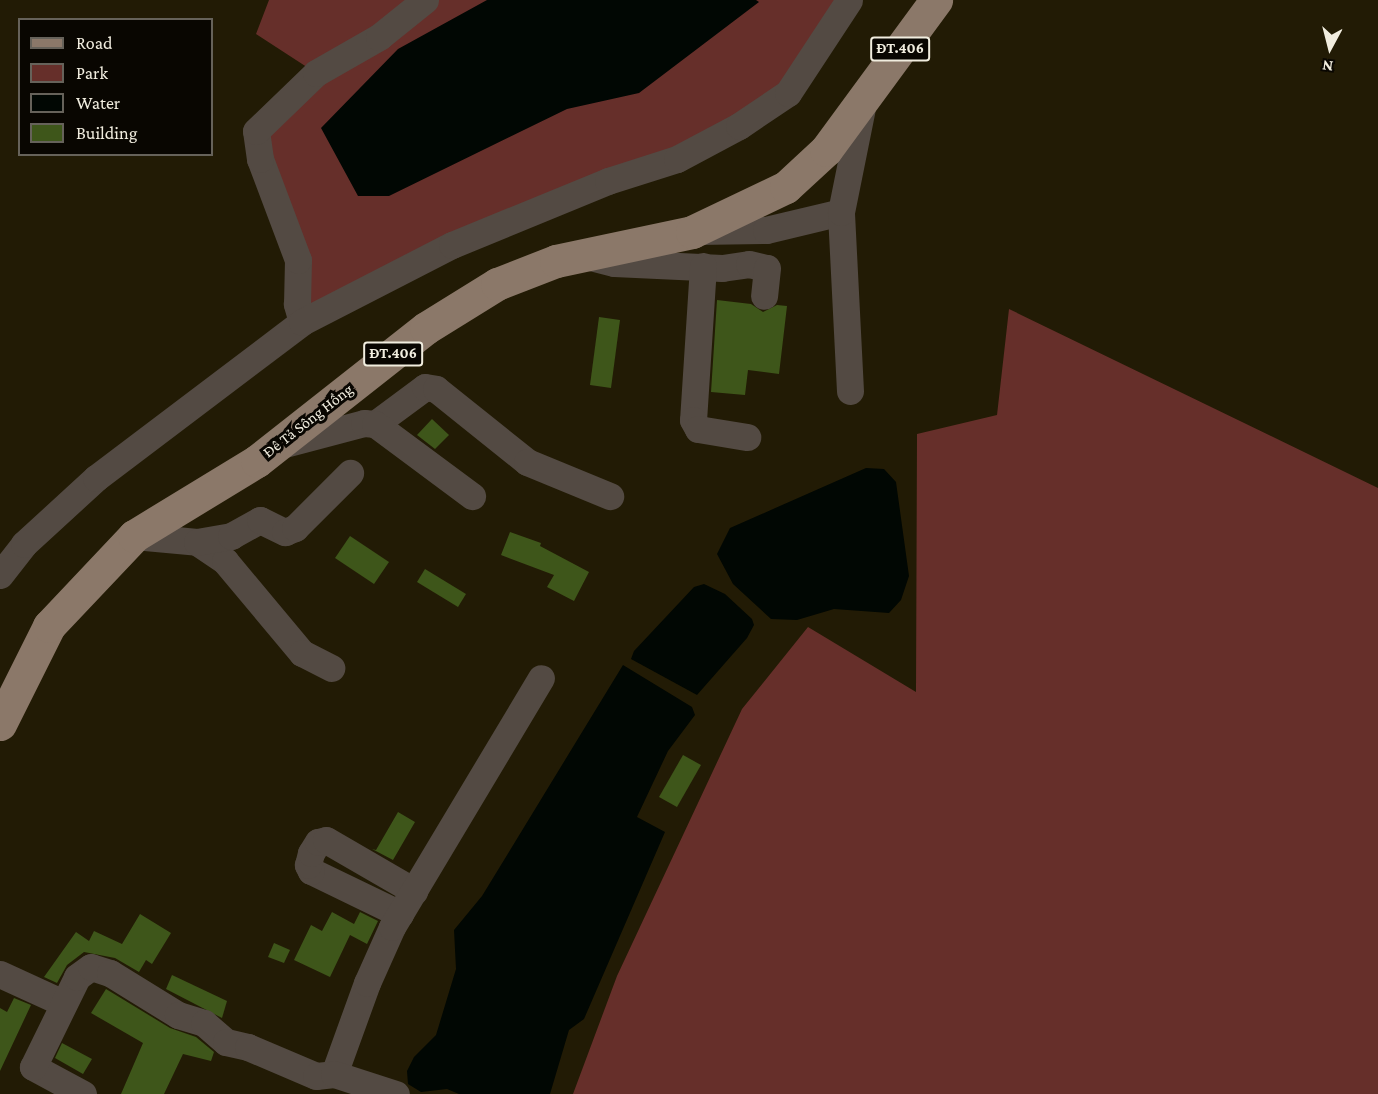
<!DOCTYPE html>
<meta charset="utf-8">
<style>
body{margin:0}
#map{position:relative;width:1378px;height:1094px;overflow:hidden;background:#221b05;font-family:"Crimson Pro",serif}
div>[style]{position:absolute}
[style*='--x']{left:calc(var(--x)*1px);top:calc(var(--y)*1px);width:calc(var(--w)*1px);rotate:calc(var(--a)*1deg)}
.green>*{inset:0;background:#662f2a}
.water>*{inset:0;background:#010703}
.building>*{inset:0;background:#3e561a}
.minor>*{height:27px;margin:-13.5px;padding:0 13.5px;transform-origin:13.5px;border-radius:13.5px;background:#534a43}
.major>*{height:33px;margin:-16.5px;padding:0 16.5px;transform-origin:16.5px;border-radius:16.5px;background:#8b7869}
span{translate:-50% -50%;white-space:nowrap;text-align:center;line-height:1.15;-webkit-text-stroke:6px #090601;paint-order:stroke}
.shield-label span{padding:2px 4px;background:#090601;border:2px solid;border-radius:4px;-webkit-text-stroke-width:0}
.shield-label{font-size:15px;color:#f1eddf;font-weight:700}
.street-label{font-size:16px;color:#f1eddf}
.legend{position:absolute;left:18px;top:18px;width:195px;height:138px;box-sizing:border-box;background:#090601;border:2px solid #66625a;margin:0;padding:8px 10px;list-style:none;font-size:18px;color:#f1eddf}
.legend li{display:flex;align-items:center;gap:12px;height:30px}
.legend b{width:30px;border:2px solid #66625a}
.north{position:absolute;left:1300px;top:18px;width:60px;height:60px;-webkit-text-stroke:4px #090601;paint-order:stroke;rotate:187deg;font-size:16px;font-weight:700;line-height:24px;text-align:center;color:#f1eddf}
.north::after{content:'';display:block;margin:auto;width:21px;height:27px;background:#f1eddf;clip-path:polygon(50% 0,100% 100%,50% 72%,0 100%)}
</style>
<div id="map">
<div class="green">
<div style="clip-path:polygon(269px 0,846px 0,788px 93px,302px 322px,256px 131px,316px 73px,256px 34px)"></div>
<div style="clip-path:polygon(1009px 309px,1378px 488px,1378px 1094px,573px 1094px,617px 976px,742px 709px,808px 627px,916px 692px,917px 434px,997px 415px)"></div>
</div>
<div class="water">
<div style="clip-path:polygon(487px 0,756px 0,759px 2px,639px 93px,567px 109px,389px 196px,358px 196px,321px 128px,398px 49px)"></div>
<div style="clip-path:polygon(866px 468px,884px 469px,896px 482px,909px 576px,901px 600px,889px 613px,834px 609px,797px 620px,771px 619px,733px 584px,717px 554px,730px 528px)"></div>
<div style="clip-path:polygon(704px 584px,725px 594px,752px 619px,754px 625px,747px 638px,697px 695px,631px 659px,634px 651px,694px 587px)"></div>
<div style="clip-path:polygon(623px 665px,692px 707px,695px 715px,668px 751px,637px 817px,665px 832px,584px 1019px,569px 1030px,550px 1094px,459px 1094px,447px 1089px,421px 1092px,408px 1084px,407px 1071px,414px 1057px,436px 1035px,456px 969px,454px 930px,482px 896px)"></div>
</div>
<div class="building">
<div style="clip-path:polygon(717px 300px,751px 304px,763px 312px,777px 305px,787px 306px,779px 374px,748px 370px,745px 395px,711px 392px)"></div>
<div style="clip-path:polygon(599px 317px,620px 320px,611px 388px,590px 385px)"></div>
<div style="clip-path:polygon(432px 419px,449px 435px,435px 449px,417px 435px)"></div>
<div style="clip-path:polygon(510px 532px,541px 543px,540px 546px,589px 572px,574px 601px,547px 587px,554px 575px,501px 555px)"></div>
<div style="clip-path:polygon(350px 536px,389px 562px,374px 584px,335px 558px)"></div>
<div style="clip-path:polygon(425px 569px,466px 594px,458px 607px,417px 582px)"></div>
<div style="clip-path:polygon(683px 755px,701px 765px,677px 807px,659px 797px)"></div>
<div style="clip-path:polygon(398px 812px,415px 822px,393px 860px,372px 849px,376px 850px)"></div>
<div style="clip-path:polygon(332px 912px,354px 924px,360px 912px,378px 921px,367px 944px,350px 935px,330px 977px,294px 960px,311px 925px,322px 931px)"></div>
<div style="clip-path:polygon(140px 914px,171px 933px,152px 964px,146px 960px,139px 972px,115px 958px,84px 952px,67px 965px,57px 983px,44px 977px,76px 932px,89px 941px,94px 931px,122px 944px)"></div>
<div style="clip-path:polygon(274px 943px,290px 950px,284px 963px,268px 957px)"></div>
<div style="clip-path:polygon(172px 975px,227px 1001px,222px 1018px,166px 989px)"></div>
<div style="clip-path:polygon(106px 989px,170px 1028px,196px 1037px,214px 1052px,211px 1061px,183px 1054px,164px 1094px,121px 1094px,143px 1043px,91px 1013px)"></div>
<div style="clip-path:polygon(14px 998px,31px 1005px,0 1071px,0 1008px,7px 1012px)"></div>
<div style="clip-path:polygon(62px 1043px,92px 1059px,83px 1074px,55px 1058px)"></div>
</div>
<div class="minor">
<div style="--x:697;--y:231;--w:69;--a:-0.8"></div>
<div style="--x:766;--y:230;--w:77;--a:-13.5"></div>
<div style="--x:590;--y:257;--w:25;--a:14"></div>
<div style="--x:614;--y:263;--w:108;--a:2.7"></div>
<div style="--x:722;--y:268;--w:27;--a:-8"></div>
<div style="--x:749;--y:264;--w:18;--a:13"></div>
<div style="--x:767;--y:268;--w:28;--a:96"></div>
<div style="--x:703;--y:266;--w:154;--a:93.7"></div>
<div style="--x:693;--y:420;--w:10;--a:61"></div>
<div style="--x:698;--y:429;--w:50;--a:9.3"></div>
<div style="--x:302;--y:322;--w:19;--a:-106"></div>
<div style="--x:297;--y:304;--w:44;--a:-88.7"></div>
<div style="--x:298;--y:260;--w:108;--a:-110.6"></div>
<div style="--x:260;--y:159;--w:28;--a:-98"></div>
<div style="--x:256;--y:131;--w:83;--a:-44"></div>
<div style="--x:316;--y:73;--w:73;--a:-29.7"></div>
<div style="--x:379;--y:37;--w:59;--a:-38.8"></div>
<div style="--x:850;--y:391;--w:179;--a:-92.9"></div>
<div style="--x:841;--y:212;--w:111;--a:-78.6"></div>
<div style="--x:375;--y:424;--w:62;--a:-36.5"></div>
<div style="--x:425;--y:387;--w:11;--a:10"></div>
<div style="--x:436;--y:389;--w:117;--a:38.7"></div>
<div style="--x:527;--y:462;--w:90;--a:22.3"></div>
<div style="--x:281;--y:445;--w:86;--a:-14.8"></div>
<div style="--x:364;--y:423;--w:11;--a:5"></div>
<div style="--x:375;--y:424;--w:121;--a:36.6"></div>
<div style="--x:134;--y:536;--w:63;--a:5.4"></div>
<div style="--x:197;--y:542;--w:34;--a:34"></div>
<div style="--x:225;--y:561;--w:120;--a:50.1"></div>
<div style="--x:302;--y:653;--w:33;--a:27"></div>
<div style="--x:197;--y:542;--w:35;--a:-10"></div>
<div style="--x:231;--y:536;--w:33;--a:-29"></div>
<div style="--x:260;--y:520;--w:28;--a:26"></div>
<div style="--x:285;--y:532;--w:11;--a:-22"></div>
<div style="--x:295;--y:528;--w:78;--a:-45"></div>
<div style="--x:0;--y:575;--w:39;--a:-52"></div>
<div style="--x:24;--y:544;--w:98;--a:-42.5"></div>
<div style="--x:96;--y:478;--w:258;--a:-37.1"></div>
<div style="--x:302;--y:322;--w:169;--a:-27.2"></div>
<div style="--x:452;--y:245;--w:169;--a:-22.3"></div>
<div style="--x:608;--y:181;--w:72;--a:-17.7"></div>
<div style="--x:677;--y:159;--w:70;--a:-28"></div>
<div style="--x:739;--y:126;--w:59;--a:-34"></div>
<div style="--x:788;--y:93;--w:111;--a:-56.7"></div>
<div style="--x:400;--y:914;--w:99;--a:-154.2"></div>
<div style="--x:311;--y:871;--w:7;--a:-117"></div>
<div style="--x:308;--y:865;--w:12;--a:-76"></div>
<div style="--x:311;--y:853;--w:13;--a:-58"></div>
<div style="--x:318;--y:842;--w:8;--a:-14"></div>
<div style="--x:326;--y:840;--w:102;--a:30.1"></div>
<div style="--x:0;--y:974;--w:69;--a:24.7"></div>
<div style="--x:334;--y:1074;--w:97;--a:-70.1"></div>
<div style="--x:367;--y:983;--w:61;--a:-65.9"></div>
<div style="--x:392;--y:927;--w:290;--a:-59.1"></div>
<div style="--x:83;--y:1094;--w:57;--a:-151.6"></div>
<div style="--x:33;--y:1067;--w:100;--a:-63.9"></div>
<div style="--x:77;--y:977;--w:17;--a:-36"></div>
<div style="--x:91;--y:967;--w:20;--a:18"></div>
<div style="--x:110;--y:973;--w:80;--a:31.7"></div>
<div style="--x:178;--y:1015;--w:27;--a:17"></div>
<div style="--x:204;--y:1023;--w:29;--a:41"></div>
<div style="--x:226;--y:1042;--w:23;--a:13"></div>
<div style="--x:248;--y:1047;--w:74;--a:23.1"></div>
<div style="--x:316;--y:1076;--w:18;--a:-6"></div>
<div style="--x:334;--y:1074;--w:65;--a:17.9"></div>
</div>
<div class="major">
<div style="--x:0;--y:724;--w:110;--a:-63.4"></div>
<div style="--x:49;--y:626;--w:124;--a:-46.6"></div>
<div style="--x:134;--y:536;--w:144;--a:-31.4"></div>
<div style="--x:257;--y:461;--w:215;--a:-38.2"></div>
<div style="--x:426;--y:328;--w:84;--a:-31.8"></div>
<div style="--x:497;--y:284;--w:63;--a:-21.3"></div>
<div style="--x:556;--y:261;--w:139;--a:-12"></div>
<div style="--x:692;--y:232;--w:104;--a:-25.6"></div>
<div style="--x:786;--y:187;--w:54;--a:-42.8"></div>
<div style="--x:826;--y:150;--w:186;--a:-53.7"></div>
</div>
<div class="shield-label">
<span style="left:900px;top:49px">ĐT.406</span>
<span style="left:393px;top:354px">ĐT.406</span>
</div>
<div class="street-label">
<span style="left:308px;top:421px;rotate:-38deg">Đê Tả Sông Hồng</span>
</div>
<ul class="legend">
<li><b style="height:8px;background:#8b7869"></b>Road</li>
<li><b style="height:16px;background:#662f2a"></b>Park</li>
<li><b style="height:16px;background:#010703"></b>Water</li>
<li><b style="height:16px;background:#3e561a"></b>Building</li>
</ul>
<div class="north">N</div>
</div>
